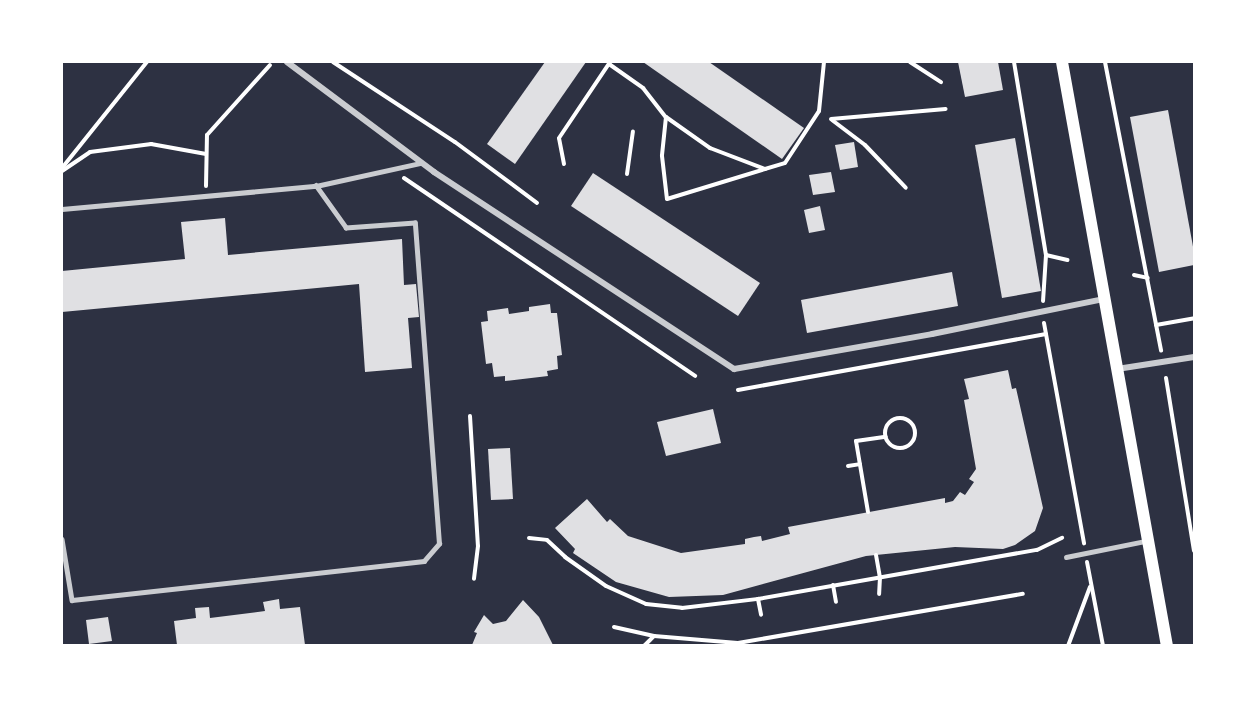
<!DOCTYPE html>
<style>
body{margin:0}
#map{position:relative;width:1256px;height:707px;overflow:hidden;background:#2d3142;font-family:"Alegreya Sans",sans-serif}
div>[style]{position:absolute}
[style*='--x']{left:calc(var(--x)*1px);top:calc(var(--y)*1px);width:calc(var(--w)*1px);rotate:calc(var(--a)*1deg)}
.building>*{inset:0;background:#e0e0e3}
.path>*{height:4px;margin:-2px;padding:0 2px;transform-origin:2px;border-radius:2px;background:#fff}
.path>.ring{margin:-2px;padding:0;box-sizing:content-box;background:none;border:4px solid #fff;border-radius:50%}
.service>*{height:4.5px;margin:-2.25px;padding:0 2.25px;transform-origin:2.25px;border-radius:2.25px;background:#caccd0}
.minor>*{height:6px;margin:-3px;padding:0 3px;transform-origin:3px;border-radius:3px;background:#caccd0}
.secondary>*{height:12px;margin:-6px;padding:0 6px;transform-origin:6px;border-radius:6px;background:#fff}
span{translate:-50% -50%;white-space:nowrap;text-align:center;line-height:1.15;-webkit-text-stroke:6px #fff;paint-order:stroke}
.frame{position:absolute;inset:0;border:63px solid #fff;pointer-events:none}
</style>
<div id="map">
<div class="building">
<div style="clip-path:polygon(545px 62px,586px 62px,515px 164px,487px 144px)"></div>
<div style="clip-path:polygon(643px 62px,709px 62px,804px 128px,782px 159px)"></div>
<div style="clip-path:polygon(958px 62px,998px 62px,1003px 90px,965px 97px)"></div>
<div style="clip-path:polygon(1168px 110px,1194px 252px,1194px 265px,1159px 272px,1130px 117px)"></div>
<div style="clip-path:polygon(1015px 138px,1041px 291px,1002px 298px,975px 145px)"></div>
<div style="clip-path:polygon(854px 142px,858px 167px,840px 170px,835px 145px)"></div>
<div style="clip-path:polygon(831px 172px,835px 192px,813px 195px,809px 175px)"></div>
<div style="clip-path:polygon(593px 173px,760px 283px,738px 316px,571px 206px)"></div>
<div style="clip-path:polygon(820px 206px,825px 230px,809px 233px,804px 210px)"></div>
<div style="clip-path:polygon(225px 218px,228px 255px,402px 239px,404px 285px,416px 284px,419px 317px,408px 318px,412px 368px,365px 372px,359px 284px,62px 312px,62px 271px,185px 259px,181px 222px)"></div>
<div style="clip-path:polygon(952px 272px,958px 306px,807px 333px,801px 300px)"></div>
<div style="clip-path:polygon(550px 304px,551px 313px,557px 313px,562px 355px,557px 356px,558px 369px,547px 371px,548px 376px,505px 381px,505px 376px,494px 377px,492px 363px,486px 364px,481px 322px,488px 321px,487px 311px,508px 308px,509px 314px,529px 311px,529px 307px)"></div>
<div style="clip-path:polygon(1008px 370px,1012px 389px,1016px 388px,1043px 508px,1035px 531px,1015px 545px,1003px 549px,955px 547px,866px 556px,723px 595px,669px 597px,616px 582px,573px 553px,575px 549px,555px 528px,587px 499px,607px 522px,610px 519px,628px 536px,681px 553px,745px 544px,745px 539px,754px 537px,761px 536px,762px 541px,790px 534px,788px 527px,945px 498px,945px 503px,953px 501px,960px 492px,965px 495px,974px 482px,969px 479px,976px 469px,964px 400px,969px 399px,964px 379px)"></div>
<div style="clip-path:polygon(713px 409px,721px 443px,666px 456px,657px 422px)"></div>
<div style="clip-path:polygon(510px 448px,513px 499px,491px 500px,488px 449px)"></div>
<div style="clip-path:polygon(279px 599px,280px 609px,300px 607px,305px 645px,177px 645px,174px 621px,196px 618px,195px 608px,209px 607px,210px 618px,265px 611px,263px 602px)"></div>
<div style="clip-path:polygon(523px 600px,539px 617px,553px 645px,472px 645px,477px 633px,474px 632px,484px 615px,493px 624px,506px 621px)"></div>
<div style="clip-path:polygon(108px 617px,112px 641px,89px 644px,86px 620px)"></div>
</div>
<div class="path">
<div style="--x:333;--y:62;--w:146;--a:33.3"></div>
<div style="--x:455;--y:142;--w:102;--a:36.6"></div>
<div style="--x:910;--y:62;--w:37;--a:33"></div>
<div style="--x:1014;--y:62;--w:196;--a:80.6"></div>
<div style="--x:1046;--y:255;--w:46;--a:93.7"></div>
<div style="--x:1105;--y:62;--w:294;--a:79"></div>
<div style="--x:609;--y:64;--w:42;--a:35.2"></div>
<div style="--x:643;--y:88;--w:37;--a:52"></div>
<div style="--x:666;--y:117;--w:54;--a:35.2"></div>
<div style="--x:710;--y:148;--w:59;--a:20.9"></div>
<div style="--x:666;--y:117;--w:39;--a:96"></div>
<div style="--x:662;--y:156;--w:43;--a:83.4"></div>
<div style="--x:667;--y:199;--w:123;--a:-17"></div>
<div style="--x:785;--y:163;--w:62;--a:-56.8"></div>
<div style="--x:819;--y:111;--w:49;--a:-84.2"></div>
<div style="--x:831;--y:119;--w:115;--a:-5"></div>
<div style="--x:832;--y:120;--w:41;--a:37.1"></div>
<div style="--x:865;--y:145;--w:59;--a:46.4"></div>
<div style="--x:564;--y:164;--w:26;--a:-101"></div>
<div style="--x:559;--y:138;--w:92;--a:-56.1"></div>
<div style="--x:62;--y:168;--w:136;--a:-51.3"></div>
<div style="--x:62;--y:171;--w:34;--a:-34"></div>
<div style="--x:90;--y:152;--w:62;--a:-7.5"></div>
<div style="--x:151;--y:144;--w:56;--a:10.3"></div>
<div style="--x:627;--y:174;--w:43;--a:-82.1"></div>
<div style="--x:404;--y:178;--w:352;--a:34.2"></div>
<div style="--x:206;--y:186;--w:51;--a:-88.9"></div>
<div style="--x:207;--y:135;--w:94;--a:-48"></div>
<div style="--x:1046;--y:255;--w:22;--a:13"></div>
<div style="--x:1134;--y:275;--w:14;--a:12"></div>
<div style="--x:1044;--y:323;--w:224;--a:79.7"></div>
<div style="--x:1156;--y:325;--w:39;--a:-10"></div>
<div style="--x:1166;--y:378;--w:175;--a:80.8"></div>
<div style="--x:738;--y:390;--w:313;--a:-10.3"></div>
<div style="--x:470;--y:416;--w:130;--a:86.5"></div>
<div style="--x:478;--y:546;--w:33;--a:97"></div>
<div class="ring" style="left:885px;top:418px;width:26px;height:26px"></div>
<div style="--x:848;--y:466;--w:12;--a:-9"></div>
<div style="--x:868;--y:512;--w:72;--a:-99.6"></div>
<div style="--x:856;--y:441;--w:30;--a:-8"></div>
<div style="--x:529;--y:538;--w:18;--a:6"></div>
<div style="--x:547;--y:540;--w:25;--a:43"></div>
<div style="--x:565;--y:557;--w:50;--a:35.3"></div>
<div style="--x:606;--y:586;--w:44;--a:24.2"></div>
<div style="--x:646;--y:604;--w:36;--a:6"></div>
<div style="--x:682;--y:608;--w:77;--a:-6.8"></div>
<div style="--x:758;--y:599;--w:283;--a:-10"></div>
<div style="--x:1037;--y:550;--w:28;--a:-26"></div>
<div style="--x:876;--y:555;--w:22;--a:80"></div>
<div style="--x:880;--y:577;--w:17;--a:93"></div>
<div style="--x:1087;--y:562;--w:86;--a:79.2"></div>
<div style="--x:833;--y:585;--w:17;--a:80"></div>
<div style="--x:758;--y:599;--w:16;--a:79"></div>
<div style="--x:614;--y:627;--w:41;--a:12.7"></div>
<div style="--x:654;--y:636;--w:84;--a:4.8"></div>
<div style="--x:738;--y:643;--w:289;--a:-9.8"></div>
<div style="--x:644;--y:646;--w:14;--a:-45"></div>
<div style="--x:1068;--y:646;--w:63;--a:-69.6"></div>
</div>
<div class="service">
<div style="--x:62;--y:209;--w:255;--a:-5.2"></div>
<div style="--x:316;--y:186;--w:107;--a:-12.4"></div>
<div style="--x:62;--y:539;--w:62;--a:80.7"></div>
<div style="--x:72;--y:600;--w:354;--a:-6.3"></div>
<div style="--x:424;--y:561;--w:23;--a:-49"></div>
<div style="--x:439;--y:544;--w:322;--a:-94.3"></div>
<div style="--x:415;--y:223;--w:69;--a:175.9"></div>
<div style="--x:346;--y:228;--w:52;--a:-125.5"></div>
<div style="--x:1066;--y:557;--w:81;--a:-11.4"></div>
</div>
<div class="minor">
<div style="--x:287;--y:62;--w:184;--a:36.8"></div>
<div style="--x:434;--y:172;--w:359;--a:33.3"></div>
<div style="--x:734;--y:369;--w:201;--a:-10"></div>
<div style="--x:932;--y:334;--w:176;--a:-11.5"></div>
<div style="--x:1117;--y:369;--w:78;--a:-8.9"></div>
</div>
<div class="secondary">
<div style="--x:1062;--y:62;--w:593;--a:79.81"></div>
</div>
<div class="frame"></div>
</div>
